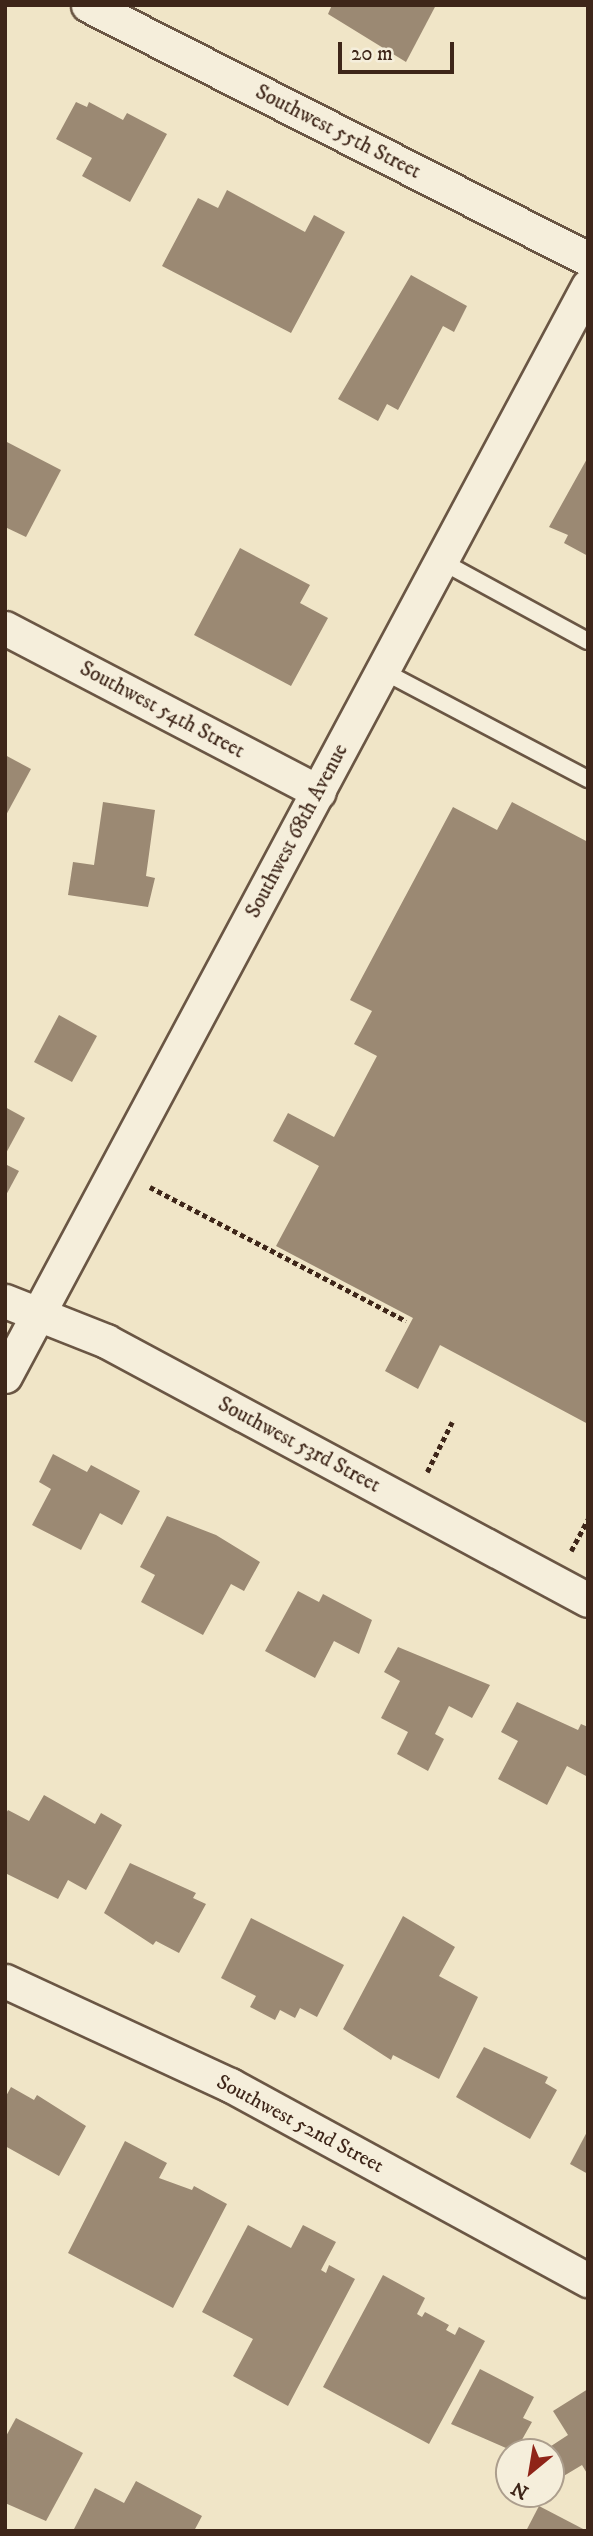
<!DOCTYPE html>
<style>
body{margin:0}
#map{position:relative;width:593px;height:2536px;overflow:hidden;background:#f0e5c7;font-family:"IM FELL DW Pica",serif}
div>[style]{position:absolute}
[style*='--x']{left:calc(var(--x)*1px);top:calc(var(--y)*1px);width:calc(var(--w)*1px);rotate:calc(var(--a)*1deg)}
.building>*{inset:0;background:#9b8973}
.path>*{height:4.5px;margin-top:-2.25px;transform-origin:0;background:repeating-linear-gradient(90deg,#3e2619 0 5px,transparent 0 8.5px)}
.roads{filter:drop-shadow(2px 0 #6a5644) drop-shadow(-2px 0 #6a5644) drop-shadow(0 2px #6a5644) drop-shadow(0 -2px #6a5644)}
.lane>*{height:16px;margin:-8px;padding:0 8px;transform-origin:8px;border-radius:8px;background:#f5eedb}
.street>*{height:33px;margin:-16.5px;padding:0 16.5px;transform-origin:16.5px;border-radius:16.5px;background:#f5eedb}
span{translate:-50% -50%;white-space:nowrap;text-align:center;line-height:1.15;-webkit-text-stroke:7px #f5eedb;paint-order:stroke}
.street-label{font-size:21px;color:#3e2619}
.frame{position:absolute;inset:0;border:7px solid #3e2619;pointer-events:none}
.north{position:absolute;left:495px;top:2438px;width:70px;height:70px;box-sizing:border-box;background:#f5eedb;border:2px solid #ac9e8d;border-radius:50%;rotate:210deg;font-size:19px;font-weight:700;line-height:28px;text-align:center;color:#3e2619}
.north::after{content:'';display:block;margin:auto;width:24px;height:32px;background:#8f2418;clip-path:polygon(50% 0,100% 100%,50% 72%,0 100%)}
.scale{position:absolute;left:338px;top:42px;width:116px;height:32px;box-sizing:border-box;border:4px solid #3e2619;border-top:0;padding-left:9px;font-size:21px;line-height:24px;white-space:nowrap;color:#3e2619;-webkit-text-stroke:5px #f5eedb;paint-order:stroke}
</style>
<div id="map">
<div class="building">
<div style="clip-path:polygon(332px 5px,436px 5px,406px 62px,328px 14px)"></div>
<div style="clip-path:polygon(76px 102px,87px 107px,89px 102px,123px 120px,127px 113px,167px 134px,130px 202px,82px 176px,92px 158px,56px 139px)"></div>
<div style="clip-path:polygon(227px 190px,305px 232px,314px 215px,345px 232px,291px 333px,162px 266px,198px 198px,218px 208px)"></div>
<div style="clip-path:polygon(411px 275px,467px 306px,454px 332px,443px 326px,398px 410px,387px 404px,378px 421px,338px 399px)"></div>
<div style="clip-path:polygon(5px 441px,61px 470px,26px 537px,5px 527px)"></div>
<div style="clip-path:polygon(588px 457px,588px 556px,564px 543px,568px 535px,549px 527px)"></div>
<div style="clip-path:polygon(240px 548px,310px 585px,300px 603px,328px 618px,291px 686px,194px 635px)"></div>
<div style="clip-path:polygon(5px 755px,31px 769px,5px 817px)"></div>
<div style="clip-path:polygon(103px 802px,155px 810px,146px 876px,155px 878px,148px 907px,68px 895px,73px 862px,94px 865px)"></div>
<div style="clip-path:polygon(512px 802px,588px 842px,588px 1424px,440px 1345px,418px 1389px,385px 1371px,413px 1318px,276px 1246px,319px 1166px,273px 1141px,288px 1113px,334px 1137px,377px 1056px,354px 1044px,372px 1011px,350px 1000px,453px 807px,497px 830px)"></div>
<div style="clip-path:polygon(59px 1015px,97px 1036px,72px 1082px,34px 1062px)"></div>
<div style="clip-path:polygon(5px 1107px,25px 1118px,5px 1155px)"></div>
<div style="clip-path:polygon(5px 1164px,19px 1171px,5px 1197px)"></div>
<div style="clip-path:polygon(53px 1454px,87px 1472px,91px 1465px,140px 1491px,122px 1525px,100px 1513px,81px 1550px,32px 1525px,51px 1489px,39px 1482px)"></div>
<div style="clip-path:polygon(167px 1516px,216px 1535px,260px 1562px,244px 1591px,231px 1584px,203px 1635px,141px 1602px,155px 1575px,140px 1567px)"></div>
<div style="clip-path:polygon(298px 1591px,319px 1602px,323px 1594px,372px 1620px,359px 1654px,334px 1641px,315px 1678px,265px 1651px)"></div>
<div style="clip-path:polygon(398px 1647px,490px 1685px,472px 1718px,449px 1706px,435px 1734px,444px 1739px,428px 1771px,397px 1754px,408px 1732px,381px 1718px,400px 1681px,384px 1672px)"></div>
<div style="clip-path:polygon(517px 1702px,578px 1730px,581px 1724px,588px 1727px,588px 1777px,567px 1766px,547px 1805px,498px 1779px,518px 1741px,501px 1732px)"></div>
<div style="clip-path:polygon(44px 1795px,95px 1824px,101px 1813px,122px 1825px,86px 1890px,68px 1880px,58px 1899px,5px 1873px,5px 1815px,8px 1810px,29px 1821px)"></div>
<div style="clip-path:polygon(130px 1863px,196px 1893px,193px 1898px,206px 1904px,179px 1953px,156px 1941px,153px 1945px,104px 1913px)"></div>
<div style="clip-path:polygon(403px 1916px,455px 1947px,439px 1976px,478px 1997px,439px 2079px,393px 2055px,391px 2060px,343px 2029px)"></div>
<div style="clip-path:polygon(251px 1918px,344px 1965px,317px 2017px,300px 2008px,295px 2018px,280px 2010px,275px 2020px,250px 2007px,256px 1996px,221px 1978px)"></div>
<div style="clip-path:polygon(484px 2047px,548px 2077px,545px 2083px,557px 2090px,530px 2139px,456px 2097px)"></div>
<div style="clip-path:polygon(11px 2087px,34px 2100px,37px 2095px,86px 2126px,59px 2176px,5px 2146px,5px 2098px)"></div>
<div style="clip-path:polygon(588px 2130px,588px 2174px,570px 2164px)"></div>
<div style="clip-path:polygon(125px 2141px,167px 2163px,159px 2178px,192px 2190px,194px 2186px,227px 2204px,173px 2308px,68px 2253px)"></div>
<div style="clip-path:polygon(248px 2225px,291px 2248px,303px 2225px,336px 2242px,321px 2270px,326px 2273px,329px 2265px,355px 2279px,288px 2406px,233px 2376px,253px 2339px,202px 2312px)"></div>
<div style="clip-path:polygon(383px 2275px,425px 2298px,417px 2314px,422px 2317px,425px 2312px,449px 2325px,446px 2330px,455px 2335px,459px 2327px,485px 2341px,429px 2444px,323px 2387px)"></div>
<div style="clip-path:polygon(480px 2369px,534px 2397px,523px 2418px,532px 2422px,515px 2452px,451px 2424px)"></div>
<div style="clip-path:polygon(588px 2389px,588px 2475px,582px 2465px,562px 2477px,551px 2452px,545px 2450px,568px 2435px,553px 2411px)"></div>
<div style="clip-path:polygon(16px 2418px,83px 2453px,46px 2521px,5px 2503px,5px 2438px)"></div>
<div style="clip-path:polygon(136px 2481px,202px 2516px,194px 2531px,73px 2531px,95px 2488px,124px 2503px)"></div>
<div style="clip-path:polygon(539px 2506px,587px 2531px,526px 2531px)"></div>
</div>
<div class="path">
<div style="--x:150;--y:1187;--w:289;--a:27.6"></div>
<div style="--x:427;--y:1472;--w:56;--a:-63.4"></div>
<div style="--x:571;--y:1551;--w:36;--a:-62"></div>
</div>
<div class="roads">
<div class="lane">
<div style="--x:441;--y:561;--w:167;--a:28.6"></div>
<div style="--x:383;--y:671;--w:232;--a:27.8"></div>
</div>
<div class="street">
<div style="--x:88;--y:5;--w:561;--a:26.93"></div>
<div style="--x:5;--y:628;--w:354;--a:27.6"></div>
<div style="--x:5;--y:1301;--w:109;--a:21.6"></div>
<div style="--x:106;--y:1341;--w:547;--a:28.25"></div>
<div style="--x:5;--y:1376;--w:1236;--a:-61.86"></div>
<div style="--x:5;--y:1981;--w:248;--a:24.8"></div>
<div style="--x:230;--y:2085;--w:408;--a:28.6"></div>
</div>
</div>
<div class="street-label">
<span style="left:338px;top:132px;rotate:27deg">Southwest 55th Street</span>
<span style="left:162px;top:710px;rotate:28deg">Southwest 54th Street</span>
<span style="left:297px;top:831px;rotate:-62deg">Southwest 68th Avenue</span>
<span style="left:299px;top:1445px;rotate:28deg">Southwest 53rd Street</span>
<span style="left:300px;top:2124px;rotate:28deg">Southwest 52nd Street</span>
</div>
<div class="frame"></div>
<div class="north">N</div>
<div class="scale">20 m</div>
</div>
